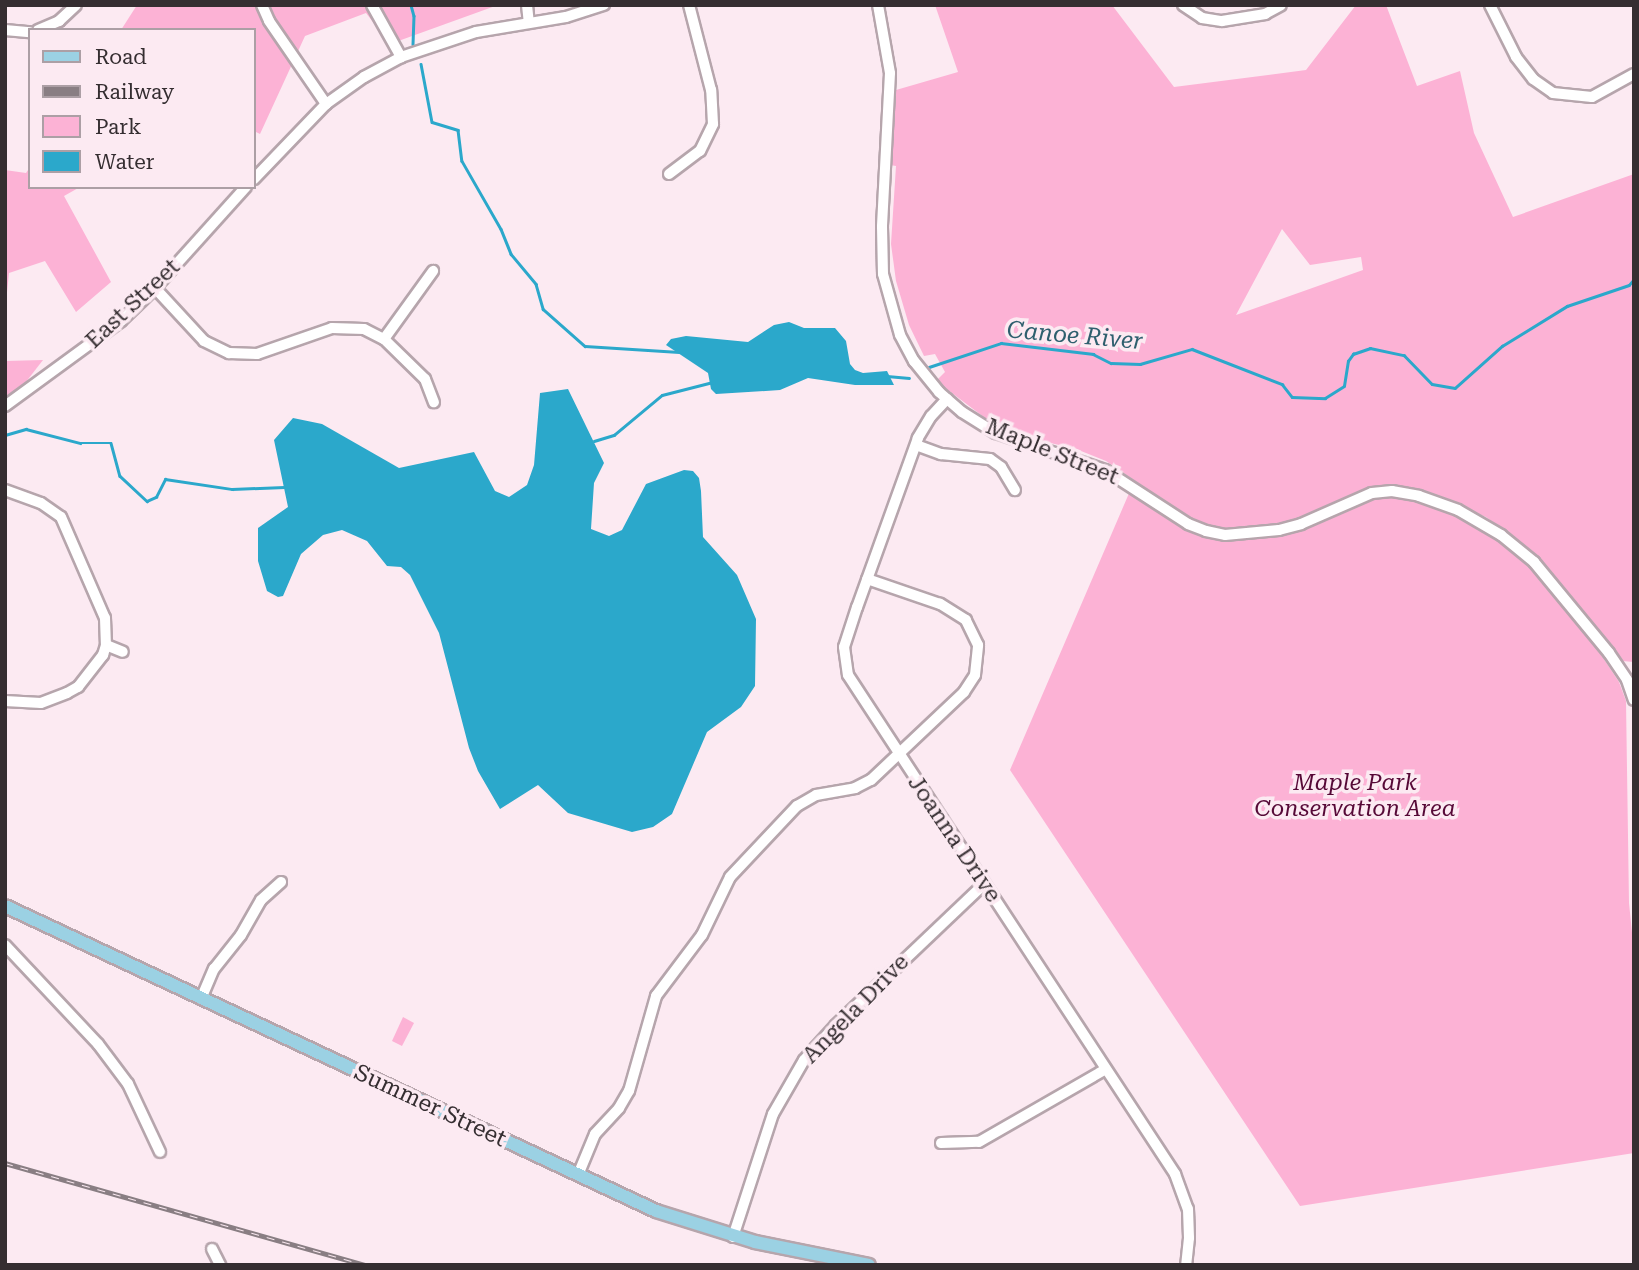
<!DOCTYPE html>
<style>
body{margin:0}
#map{position:relative;width:1639px;height:1270px;overflow:hidden;background:#fceaf2;font-family:"Roboto Serif",serif}
div>[style]{position:absolute}
[style*='--x']{left:calc(var(--x)*1px);top:calc(var(--y)*1px);width:calc(var(--w)*1px);rotate:calc(var(--a)*1deg)}
.green>*{inset:0;background:#fcb2d5}
.water>*{inset:0;background:#2ba8cb}
.stream>*{height:2.5px;margin:-1.25px;padding:0 1.25px;transform-origin:1.25px;border-radius:1.25px;background:#2ba8cb}
.roads{filter:drop-shadow(2px 0 #b6a5ac) drop-shadow(-2px 0 #b6a5ac) drop-shadow(0 2px #b6a5ac) drop-shadow(0 -2px #b6a5ac)}
.minor>*{height:10px;margin:-5px;padding:0 5px;transform-origin:5px;border-radius:5px;background:#fff}
.major>*{height:12px;margin:-6px;padding:0 6px;transform-origin:6px;border-radius:6px;background:#9bd1e3}
.rail>*{height:5px;margin-top:-2.5px;transform-origin:0;background:repeating-linear-gradient(90deg,#fceaf2 0 8px,#897e83 0 16px);box-sizing:border-box;border-block:2px solid #897e83}
span{translate:-50% -50%;white-space:nowrap;text-align:center;line-height:1.15;-webkit-text-stroke:7px #fceaf2;paint-order:stroke}
.street-label{font-size:23px;color:#352e31}
.park-label{font-size:23px;color:#560937;font-style:italic}
.water-label{font-size:24px;color:#2e5f6e;font-style:italic}
.frame{position:absolute;inset:0;border:7px solid #352e31;pointer-events:none}
.legend{position:absolute;left:28px;top:28px;width:228px;height:161px;box-sizing:border-box;background:#fceaf2;border:2px solid #ac9fa5;margin:0;padding:9px 12px;list-style:none;font-size:21px;color:#352e31}
.legend li{display:flex;align-items:center;gap:14px;height:35px}
.legend b{width:35px;border:2px solid #ac9fa5}
</style>
<div id="map">
<div class="green">
<div style="clip-path:polygon(137px 5px,498px 5px,390px 44px,366px 13px,305px 36px,260px 134px,254px 131px,254px 30px,121px 30px)"></div>
<div style="clip-path:polygon(evenodd,935px 5px,1112px 5px,1174px 87px,1306px 70px,1356px 5px,1386px 5px,1417px 86px,1460px 71px,1474px 133px,1513px 217px,1634px 174px,1634px 662px,1622px 661px,1532px 551px,1486px 517px,1410px 487px,1389px 485px,1365px 490px,1299px 519px,1240px 530px,1218px 528px,1188px 517px,1106px 461px,1076px 449px,1025px 437px,993px 424px,944px 387px,937px 380px,945px 372px,935px 354px,924px 356px,909px 325px,896px 281px,891px 244px,896px 166px,890px 165px,896px 90px,958px 72px,935px 5px,1282px 229px,1310px 265px,1361px 257px,1363px 270px,1236px 315px,1282px 229px)"></div>
<div style="clip-path:polygon(30px 167px,30px 187px,80px 187px,64px 196px,111px 282px,76px 312px,45px 261px,9px 273px,5px 312px,5px 170px,26px 173px)"></div>
<div style="clip-path:polygon(43px 360px,22px 387px,5px 396px,5px 361px)"></div>
<div style="clip-path:polygon(1130px 491px,1190px 530px,1230px 540px,1303px 529px,1376px 497px,1409px 498px,1483px 527px,1523px 558px,1594px 644px,1619px 682px,1626px 701px,1629px 903px,1634px 952px,1634px 1153px,1300px 1206px,1010px 770px)"></div>
<div style="clip-path:polygon(403px 1017px,414px 1023px,402px 1046px,392px 1041px)"></div>
</div>
<div class="water">
<div style="clip-path:polygon(789px 322px,804px 328px,835px 328px,846px 341px,850px 364px,855px 370px,863px 373px,887px 371px,894px 385px,855px 385px,808px 378px,780px 390px,716px 394px,711px 389px,708px 373px,666px 345px,671px 339px,686px 336px,748px 342px,774px 325px)"></div>
<div style="clip-path:polygon(568px 389px,604px 463px,594px 483px,591px 529px,609px 536px,622px 530px,646px 484px,684px 470px,693px 471px,699px 478px,701px 491px,703px 537px,737px 575px,756px 619px,755px 686px,741px 707px,707px 732px,672px 814px,653px 827px,632px 832px,568px 813px,538px 785px,500px 809px,478px 771px,469px 748px,439px 633px,410px 575px,401px 567px,387px 566px,367px 541px,342px 530px,323px 535px,301px 554px,283px 596px,278px 597px,267px 591px,258px 561px,258px 528px,288px 507px,274px 440px,293px 418px,322px 424px,399px 468px,474px 452px,495px 491px,509px 497px,527px 485px,534px 465px,540px 393px)"></div>
</div>
<div class="stream">
<div style="--x:411;--y:5;--w:11;--a:75"></div>
<div style="--x:414;--y:16;--w:28;--a:92"></div>
<div style="--x:421;--y:64;--w:59;--a:79.3"></div>
<div style="--x:432;--y:122;--w:27;--a:17"></div>
<div style="--x:458;--y:130;--w:31;--a:83"></div>
<div style="--x:462;--y:161;--w:78;--a:60.2"></div>
<div style="--x:501;--y:229;--w:27;--a:68"></div>
<div style="--x:511;--y:254;--w:39;--a:50"></div>
<div style="--x:536;--y:284;--w:26;--a:74"></div>
<div style="--x:543;--y:309;--w:56;--a:41.4"></div>
<div style="--x:585;--y:346;--w:94;--a:3.7"></div>
<div style="--x:929;--y:367;--w:76;--a:-18.4"></div>
<div style="--x:1001;--y:343;--w:93;--a:6.8"></div>
<div style="--x:1093;--y:354;--w:20;--a:27"></div>
<div style="--x:1111;--y:363;--w:29;--a:2"></div>
<div style="--x:1140;--y:364;--w:54;--a:-16.1"></div>
<div style="--x:1192;--y:349;--w:97;--a:21.3"></div>
<div style="--x:1282;--y:384;--w:16;--a:52"></div>
<div style="--x:1292;--y:397;--w:33;--a:2"></div>
<div style="--x:1325;--y:398;--w:22;--a:-32"></div>
<div style="--x:1344;--y:386;--w:25;--a:-81"></div>
<div style="--x:1348;--y:361;--w:9;--a:-54"></div>
<div style="--x:1353;--y:354;--w:18;--a:-19"></div>
<div style="--x:1370;--y:348;--w:35;--a:12"></div>
<div style="--x:1404;--y:355;--w:40;--a:46"></div>
<div style="--x:1432;--y:384;--w:23;--a:10"></div>
<div style="--x:1455;--y:388;--w:63;--a:-41.8"></div>
<div style="--x:1502;--y:346;--w:76;--a:-31.6"></div>
<div style="--x:1567;--y:306;--w:65;--a:-18.7"></div>
<div style="--x:1629;--y:285;--w:8;--a:-50"></div>
<div style="--x:887;--y:376;--w:22;--a:5"></div>
<div style="--x:5;--y:435;--w:22;--a:-16"></div>
<div style="--x:26;--y:429;--w:56;--a:14.5"></div>
<div style="--x:80;--y:443;--w:31;--a:0"></div>
<div style="--x:111;--y:443;--w:34;--a:75"></div>
<div style="--x:120;--y:476;--w:37;--a:43"></div>
<div style="--x:147;--y:501;--w:10;--a:-24"></div>
<div style="--x:156;--y:497;--w:20;--a:-63"></div>
<div style="--x:165;--y:479;--w:68;--a:8.5"></div>
<div style="--x:232;--y:489;--w:52;--a:-2.2"></div>
<div style="--x:594;--y:441;--w:21;--a:-17"></div>
<div style="--x:614;--y:435;--w:62;--a:-39.8"></div>
<div style="--x:662;--y:395;--w:53;--a:-14.3"></div>
</div>
<div class="roads">
<div class="minor">
<div style="--x:262;--y:5;--w:17;--a:66"></div>
<div style="--x:269;--y:21;--w:101;--a:55.5"></div>
<div style="--x:372;--y:5;--w:60;--a:60.9"></div>
<div style="--x:527;--y:5;--w:18;--a:84"></div>
<div style="--x:878;--y:5;--w:69;--a:80"></div>
<div style="--x:890;--y:73;--w:154;--a:93"></div>
<div style="--x:882;--y:227;--w:47;--a:88.8"></div>
<div style="--x:883;--y:274;--w:63;--a:74.4"></div>
<div style="--x:900;--y:335;--w:30;--a:62"></div>
<div style="--x:914;--y:361;--w:40;--a:51"></div>
<div style="--x:939;--y:392;--w:30;--a:41"></div>
<div style="--x:962;--y:412;--w:40;--a:32"></div>
<div style="--x:996;--y:433;--w:115;--a:18.7"></div>
<div style="--x:1105;--y:470;--w:99;--a:33"></div>
<div style="--x:1188;--y:524;--w:19;--a:21"></div>
<div style="--x:1206;--y:531;--w:19;--a:12"></div>
<div style="--x:1225;--y:535;--w:54;--a:-5.3"></div>
<div style="--x:1279;--y:530;--w:23;--a:-15"></div>
<div style="--x:1301;--y:524;--w:77;--a:-23.6"></div>
<div style="--x:1372;--y:493;--w:20;--a:-6"></div>
<div style="--x:1392;--y:491;--w:27;--a:10"></div>
<div style="--x:1419;--y:496;--w:41;--a:19.7"></div>
<div style="--x:1458;--y:510;--w:50;--a:30.2"></div>
<div style="--x:1501;--y:535;--w:43;--a:39.3"></div>
<div style="--x:1534;--y:562;--w:118;--a:50.5"></div>
<div style="--x:1609;--y:653;--w:32;--a:56"></div>
<div style="--x:1627;--y:680;--w:21;--a:71"></div>
<div style="--x:1183;--y:5;--w:23;--a:34"></div>
<div style="--x:1202;--y:18;--w:20;--a:9"></div>
<div style="--x:1222;--y:21;--w:44;--a:-9.2"></div>
<div style="--x:1265;--y:14;--w:18;--a:-29"></div>
<div style="--x:1490;--y:5;--w:58;--a:63.4"></div>
<div style="--x:1516;--y:57;--w:28;--a:52"></div>
<div style="--x:1533;--y:79;--w:24;--a:35"></div>
<div style="--x:1553;--y:93;--w:39;--a:6"></div>
<div style="--x:1592;--y:97;--w:48;--a:-28.7"></div>
<div style="--x:5;--y:30;--w:25;--a:5"></div>
<div style="--x:38;--y:30;--w:23;--a:-23"></div>
<div style="--x:59;--y:21;--w:23;--a:-43"></div>
<div style="--x:669;--y:174;--w:39;--a:-37"></div>
<div style="--x:700;--y:151;--w:30;--a:-64"></div>
<div style="--x:713;--y:124;--w:34;--a:-93"></div>
<div style="--x:711;--y:90;--w:88;--a:-104.5"></div>
<div style="--x:254;--y:179;--w:104;--a:-46.2"></div>
<div style="--x:326;--y:104;--w:47;--a:-35.4"></div>
<div style="--x:364;--y:77;--w:42;--a:-28.4"></div>
<div style="--x:401;--y:57;--w:79;--a:-18.4"></div>
<div style="--x:476;--y:32;--w:91;--a:-9.5"></div>
<div style="--x:566;--y:17;--w:40;--a:-18"></div>
<div style="--x:155;--y:288;--w:72;--a:47.2"></div>
<div style="--x:204;--y:341;--w:28;--a:26"></div>
<div style="--x:229;--y:353;--w:28;--a:2"></div>
<div style="--x:257;--y:354;--w:79;--a:-19.1"></div>
<div style="--x:332;--y:328;--w:32;--a:2"></div>
<div style="--x:364;--y:329;--w:22;--a:27"></div>
<div style="--x:384;--y:339;--w:57;--a:44.3"></div>
<div style="--x:425;--y:379;--w:25;--a:69"></div>
<div style="--x:384;--y:339;--w:84;--a:-54.2"></div>
<div style="--x:947;--y:399;--w:23;--a:133"></div>
<div style="--x:931;--y:416;--w:26;--a:121"></div>
<div style="--x:918;--y:438;--w:180;--a:109.8"></div>
<div style="--x:857;--y:607;--w:42;--a:108"></div>
<div style="--x:844;--y:647;--w:28;--a:82"></div>
<div style="--x:848;--y:675;--w:597;--a:56.76"></div>
<div style="--x:1175;--y:1174;--w:37;--a:70"></div>
<div style="--x:1188;--y:1209;--w:29;--a:88"></div>
<div style="--x:1189;--y:1238;--w:27;--a:96"></div>
<div style="--x:5;--y:406;--w:144;--a:-36.2"></div>
<div style="--x:121;--y:321;--w:47;--a:-44.1"></div>
<div style="--x:155;--y:288;--w:136;--a:-48"></div>
<div style="--x:916;--y:445;--w:27;--a:20"></div>
<div style="--x:941;--y:454;--w:49;--a:5.8"></div>
<div style="--x:990;--y:459;--w:14;--a:36"></div>
<div style="--x:1001;--y:467;--w:27;--a:59"></div>
<div style="--x:5;--y:490;--w:38;--a:20"></div>
<div style="--x:41;--y:503;--w:24;--a:35"></div>
<div style="--x:61;--y:517;--w:110;--a:66.5"></div>
<div style="--x:105;--y:618;--w:27;--a:88"></div>
<div style="--x:106;--y:645;--w:18;--a:22"></div>
<div style="--x:5;--y:701;--w:36;--a:3"></div>
<div style="--x:41;--y:703;--w:28;--a:-21"></div>
<div style="--x:67;--y:693;--w:13;--a:-29"></div>
<div style="--x:78;--y:687;--w:41;--a:-52"></div>
<div style="--x:103;--y:655;--w:10;--a:-73"></div>
<div style="--x:5;--y:945;--w:136;--a:46.8"></div>
<div style="--x:98;--y:1044;--w:50;--a:53.1"></div>
<div style="--x:128;--y:1084;--w:75;--a:64.8"></div>
<div style="--x:201;--y:999;--w:33;--a:-67"></div>
<div style="--x:214;--y:969;--w:43;--a:-51.5"></div>
<div style="--x:241;--y:935;--w:40;--a:-60.3"></div>
<div style="--x:261;--y:900;--w:27;--a:-42"></div>
<div style="--x:941;--y:1143;--w:38;--a:-2"></div>
<div style="--x:979;--y:1142;--w:146;--a:-29.9"></div>
<div style="--x:578;--y:1175;--w:44;--a:-67.5"></div>
<div style="--x:595;--y:1134;--w:35;--a:-47"></div>
<div style="--x:619;--y:1108;--w:20;--a:-60"></div>
<div style="--x:629;--y:1091;--w:99;--a:-74.1"></div>
<div style="--x:656;--y:996;--w:76;--a:-53"></div>
<div style="--x:702;--y:935;--w:64;--a:-64.2"></div>
<div style="--x:730;--y:877;--w:98;--a:-46.7"></div>
<div style="--x:797;--y:806;--w:22;--a:-30"></div>
<div style="--x:816;--y:795;--w:40;--a:-10"></div>
<div style="--x:855;--y:788;--w:18;--a:-27"></div>
<div style="--x:871;--y:780;--w:128;--a:-43.4"></div>
<div style="--x:964;--y:692;--w:20;--a:-57"></div>
<div style="--x:975;--y:675;--w:30;--a:-84"></div>
<div style="--x:978;--y:645;--w:28;--a:-116"></div>
<div style="--x:966;--y:620;--w:31;--a:-148"></div>
<div style="--x:940;--y:604;--w:77;--a:-161.1"></div>
<div style="--x:733;--y:1237;--w:129;--a:-72"></div>
<div style="--x:773;--y:1114;--w:62;--a:-60.1"></div>
<div style="--x:804;--y:1060;--w:47;--a:-47.6"></div>
<div style="--x:836;--y:1025;--w:204;--a:-43.6"></div>
<div style="--x:212;--y:1249;--w:18;--a:63"></div>
</div>
<div class="major">
<div style="--x:5;--y:906;--w:719;--a:25.1"></div>
<div style="--x:656;--y:1211;--w:104;--a:17.4"></div>
<div style="--x:755;--y:1242;--w:116;--a:11.4"></div>
</div>
</div>
<div class="rail">
<div style="--x:5;--y:1163;--w:374;--a:15.8"></div>
</div>
<div class="street-label">
<span style="left:133px;top:304px;rotate:-43deg">East Street</span>
<span style="left:1052px;top:452px;rotate:22deg">Maple Street</span>
<span style="left:954px;top:839px;rotate:56deg">Joanna Drive</span>
<span style="left:856px;top:1009px;rotate:-46deg">Angela Drive</span>
<span style="left:430px;top:1106px;rotate:25deg">Summer Street</span>
</div>
<div class="park-label">
<span style="left:1355px;top:796px">Maple Park<br>Conservation Area</span>
</div>
<div class="water-label">
<span style="left:1075px;top:336px;rotate:5deg">Canoe River</span>
</div>
<div class="frame"></div>
<ul class="legend">
<li><b style="height:9px;background:#9bd1e3"></b>Road</li>
<li><b style="height:9px;background:#897e83"></b>Railway</li>
<li><b style="height:19px;background:#fcb2d5"></b>Park</li>
<li><b style="height:19px;background:#2ba8cb"></b>Water</li>
</ul>
</div>
